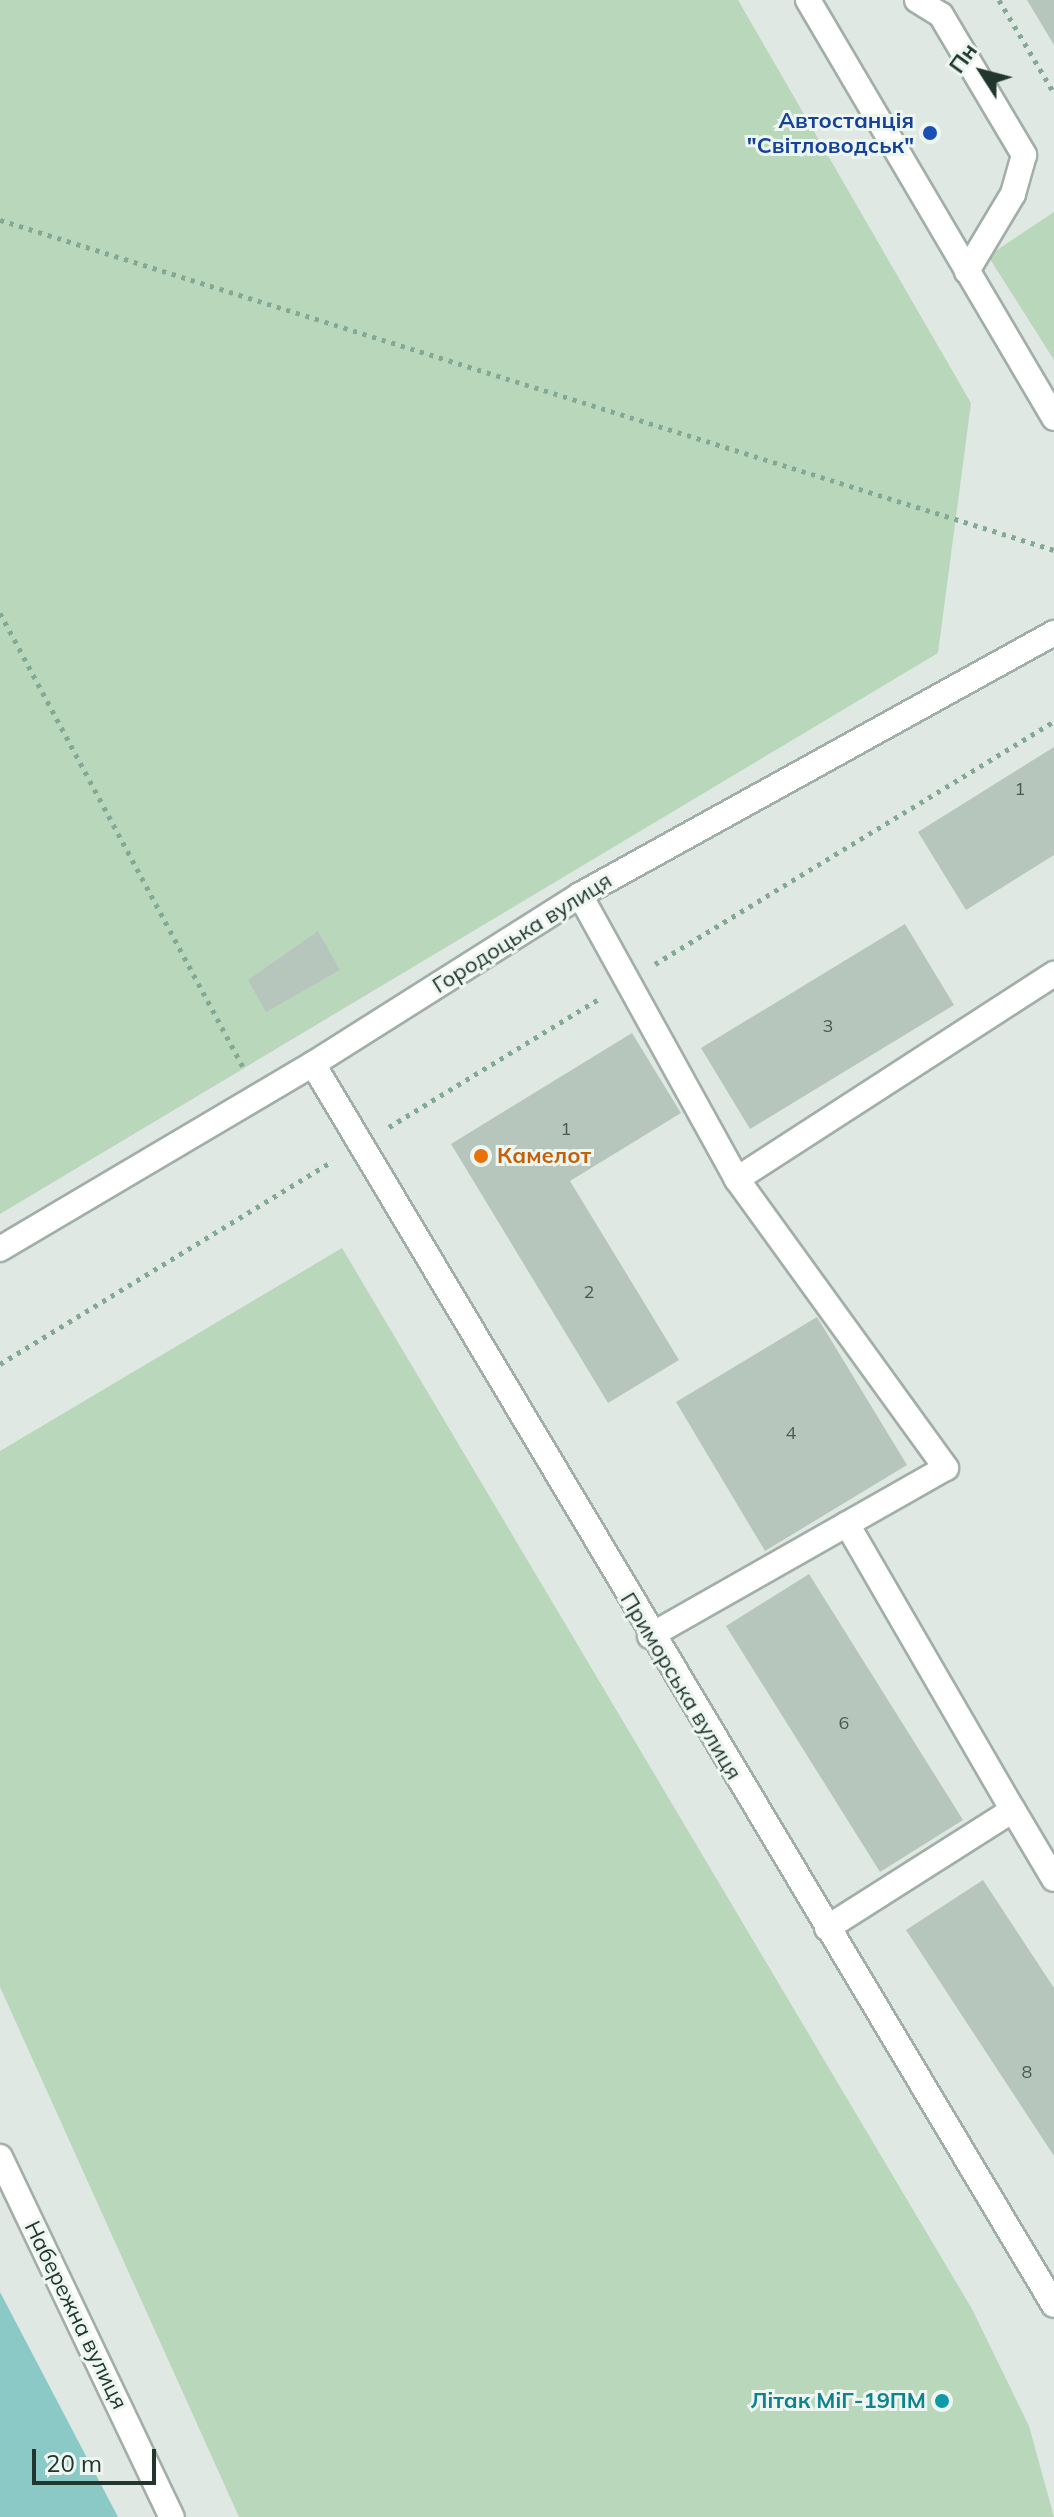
<!DOCTYPE html>
<meta charset="utf-8">
<style>
body{margin:0}
#map{position:relative;width:1054px;height:2517px;overflow:hidden;background:#dfe8e2;font-family:Mulish,sans-serif}
div>[style]{position:absolute}
[style*='--x']{left:calc(var(--x)*1px);top:calc(var(--y)*1px);width:calc(var(--w)*1px);rotate:calc(var(--a)*1deg)}
.green>*{inset:0;background:#b9d8bb}
.water>*{inset:0;background:#8bc9c7}
.building>*{inset:0;background:#b7c6bd}
.path>*{height:5px;margin-top:-2.5px;transform-origin:0;background:repeating-linear-gradient(90deg,#82a995 0 4px,transparent 0 10px)}
.roads{filter:drop-shadow(2px 0 #a2afa8) drop-shadow(-2px 0 #a2afa8) drop-shadow(0 2px #a2afa8) drop-shadow(0 -2px #a2afa8)}
.service>*{height:24px;margin:-12px;padding:0 12px;transform-origin:12px;border-radius:12px;background:#fff}
.minor>*{height:24px;margin:-12px;padding:0 12px;transform-origin:12px;border-radius:12px;background:#fff}
.tertiary>*{height:24px;margin:-12px;padding:0 12px;transform-origin:12px;border-radius:12px;background:#fff}
.secondary>*{height:24px;margin:-12px;padding:0 12px;transform-origin:12px;border-radius:12px;background:#fff}
.dots>*{width:22px;height:22px;translate:-50% -50%;box-sizing:border-box;border:4px solid #eef6f1;border-radius:50%}
span{translate:-50% -50%;white-space:nowrap;text-align:center;line-height:1.15;-webkit-text-stroke:6px #eef6f1;paint-order:stroke}
.number-label{font-size:18px;color:#465b51}
.number-label span{-webkit-text-stroke-width:0}
.transit-label{font-size:22px;color:#164399;font-weight:700}
.right{translate:-100% -50%;text-align:right}
.street-label{font-size:22px;color:#21372d}
.food-label{font-size:22px;color:#c56008;font-weight:700}
.left{translate:0 -50%;text-align:left}
.culture-label{font-size:22px;color:#0d838f;font-weight:700}
.north{position:absolute;left:942px;top:32px;width:80px;height:80px;-webkit-text-stroke:6px #eef6f1;paint-order:stroke;rotate:306deg;font-size:22px;font-weight:700;line-height:32px;text-align:center;color:#21372d}
.north::after{content:'';display:block;margin:auto;width:28px;height:36px;background:#21372d;clip-path:polygon(50% 0,100% 100%,50% 72%,0 100%)}
.scale{position:absolute;left:32px;top:2449px;width:124px;height:36px;box-sizing:border-box;border:4px solid #21372d;border-top:0;padding-left:10px;font-size:24px;line-height:28px;white-space:nowrap;color:#21372d;-webkit-text-stroke:6px #eef6f1;paint-order:stroke}
</style>
<div id="map">
<div class="green">
<div style="clip-path:polygon(0 0,738px 0,971px 403px,938px 653px,0 1214px)"></div>
<div style="clip-path:polygon(1054px 212px,1054px 360px,988px 256px)"></div>
<div style="clip-path:polygon(342px 1248px,972px 2309px,1029px 2426px,1054px 2517px,239px 2517px,0 1987px,0 1451px)"></div>
</div>
<div class="water">
<div style="clip-path:polygon(0 2292px,118px 2517px,0 2517px)"></div>
</div>
<div class="building">
<div style="clip-path:polygon(1027px 0,1054px 0,1054px 45px)"></div>
<div style="clip-path:polygon(1054px 747px,1054px 855px,966px 910px,918px 832px)"></div>
<div style="clip-path:polygon(905px 924px,954px 1005px,750px 1129px,701px 1048px)"></div>
<div style="clip-path:polygon(318px 931px,340px 970px,266px 1012px,248px 980px)"></div>
<div style="clip-path:polygon(632px 1033px,681px 1113px,570px 1181px,679px 1360px,608px 1403px,451px 1144px)"></div>
<div style="clip-path:polygon(817px 1317px,907px 1465px,765px 1551px,676px 1402px)"></div>
<div style="clip-path:polygon(809px 1574px,963px 1820px,880px 1872px,726px 1626px)"></div>
<div style="clip-path:polygon(983px 1880px,1054px 1988px,1054px 2156px,906px 1930px)"></div>
</div>
<div class="path">
<div style="--x:999;--y:0;--w:108;--a:59.4"></div>
<div style="--x:0;--y:220;--w:1104;--a:17.38"></div>
<div style="--x:0;--y:613;--w:515;--a:61.84"></div>
<div style="--x:655;--y:964;--w:467;--a:-31.3"></div>
<div style="--x:389;--y:1127;--w:246;--a:-31.4"></div>
<div style="--x:0;--y:1364;--w:390;--a:-31.4"></div>
</div>
<div class="roads">
<div class="service">
<div style="--x:917;--y:0;--w:28;--a:32"></div>
<div style="--x:941;--y:15;--w:163;--a:59.3"></div>
<div style="--x:1024;--y:155;--w:41;--a:105.8"></div>
<div style="--x:1013;--y:194;--w:90;--a:120.9"></div>
<div style="--x:580;--y:895;--w:325;--a:61.1"></div>
<div style="--x:737;--y:1179;--w:378;--a:-32.9"></div>
<div style="--x:847;--y:1524;--w:331;--a:59.9"></div>
<div style="--x:650;--y:1636;--w:340;--a:-29.6"></div>
<div style="--x:946;--y:1468;--w:357;--a:-125.9"></div>
<div style="--x:827;--y:1928;--w:220;--a:-32.4"></div>
<div style="--x:1013;--y:1810;--w:80;--a:59.3"></div>
</div>
<div class="minor">
<div style="--x:0;--y:1249;--w:364;--a:-30.6"></div>
<div style="--x:313;--y:1064;--w:1445;--a:59.16"></div>
<div style="--x:0;--y:2157;--w:399;--a:64.5"></div>
</div>
<div class="tertiary">
<div style="--x:313;--y:1064;--w:316;--a:-32.3"></div>
<div style="--x:580;--y:895;--w:542;--a:-28.93"></div>
</div>
<div class="secondary">
<div style="--x:808;--y:0;--w:485;--a:59.5"></div>
</div>
</div>
<div class="dots">
<div style="left:930px;top:133px;background:#1a4fb4"></div>
<div style="left:481px;top:1156px;background:#e8710a"></div>
<div style="left:942px;top:2401px;background:#0f9aa8"></div>
</div>
<div class="number-label">
<span style="left:1020px;top:789px">1</span>
<span style="left:828px;top:1026px">3</span>
<span style="left:566px;top:1129px">1</span>
<span style="left:589px;top:1292px">2</span>
<span style="left:791px;top:1433px">4</span>
<span style="left:844px;top:1723px">6</span>
<span style="left:1027px;top:2072px">8</span>
</div>
<div class="transit-label">
<span class="right" style="left:914px;top:133px">Автостанція<br>"Світловодськ"</span>
</div>
<div class="street-label">
<span style="left:522px;top:933px;rotate:-32deg">Городоцька вулиця</span>
<span style="left:681px;top:1686px;rotate:59deg">Приморська вулиця</span>
<span style="left:76px;top:2315px;rotate:64deg">Набережна вулиця</span>
</div>
<div class="food-label">
<span class="left" style="left:497px;top:1156px">Камелот</span>
</div>
<div class="culture-label">
<span class="right" style="left:926px;top:2401px">Лiтак МiГ-19ПМ</span>
</div>
<div class="north">Пн</div>
<div class="scale">20 m</div>
</div>
